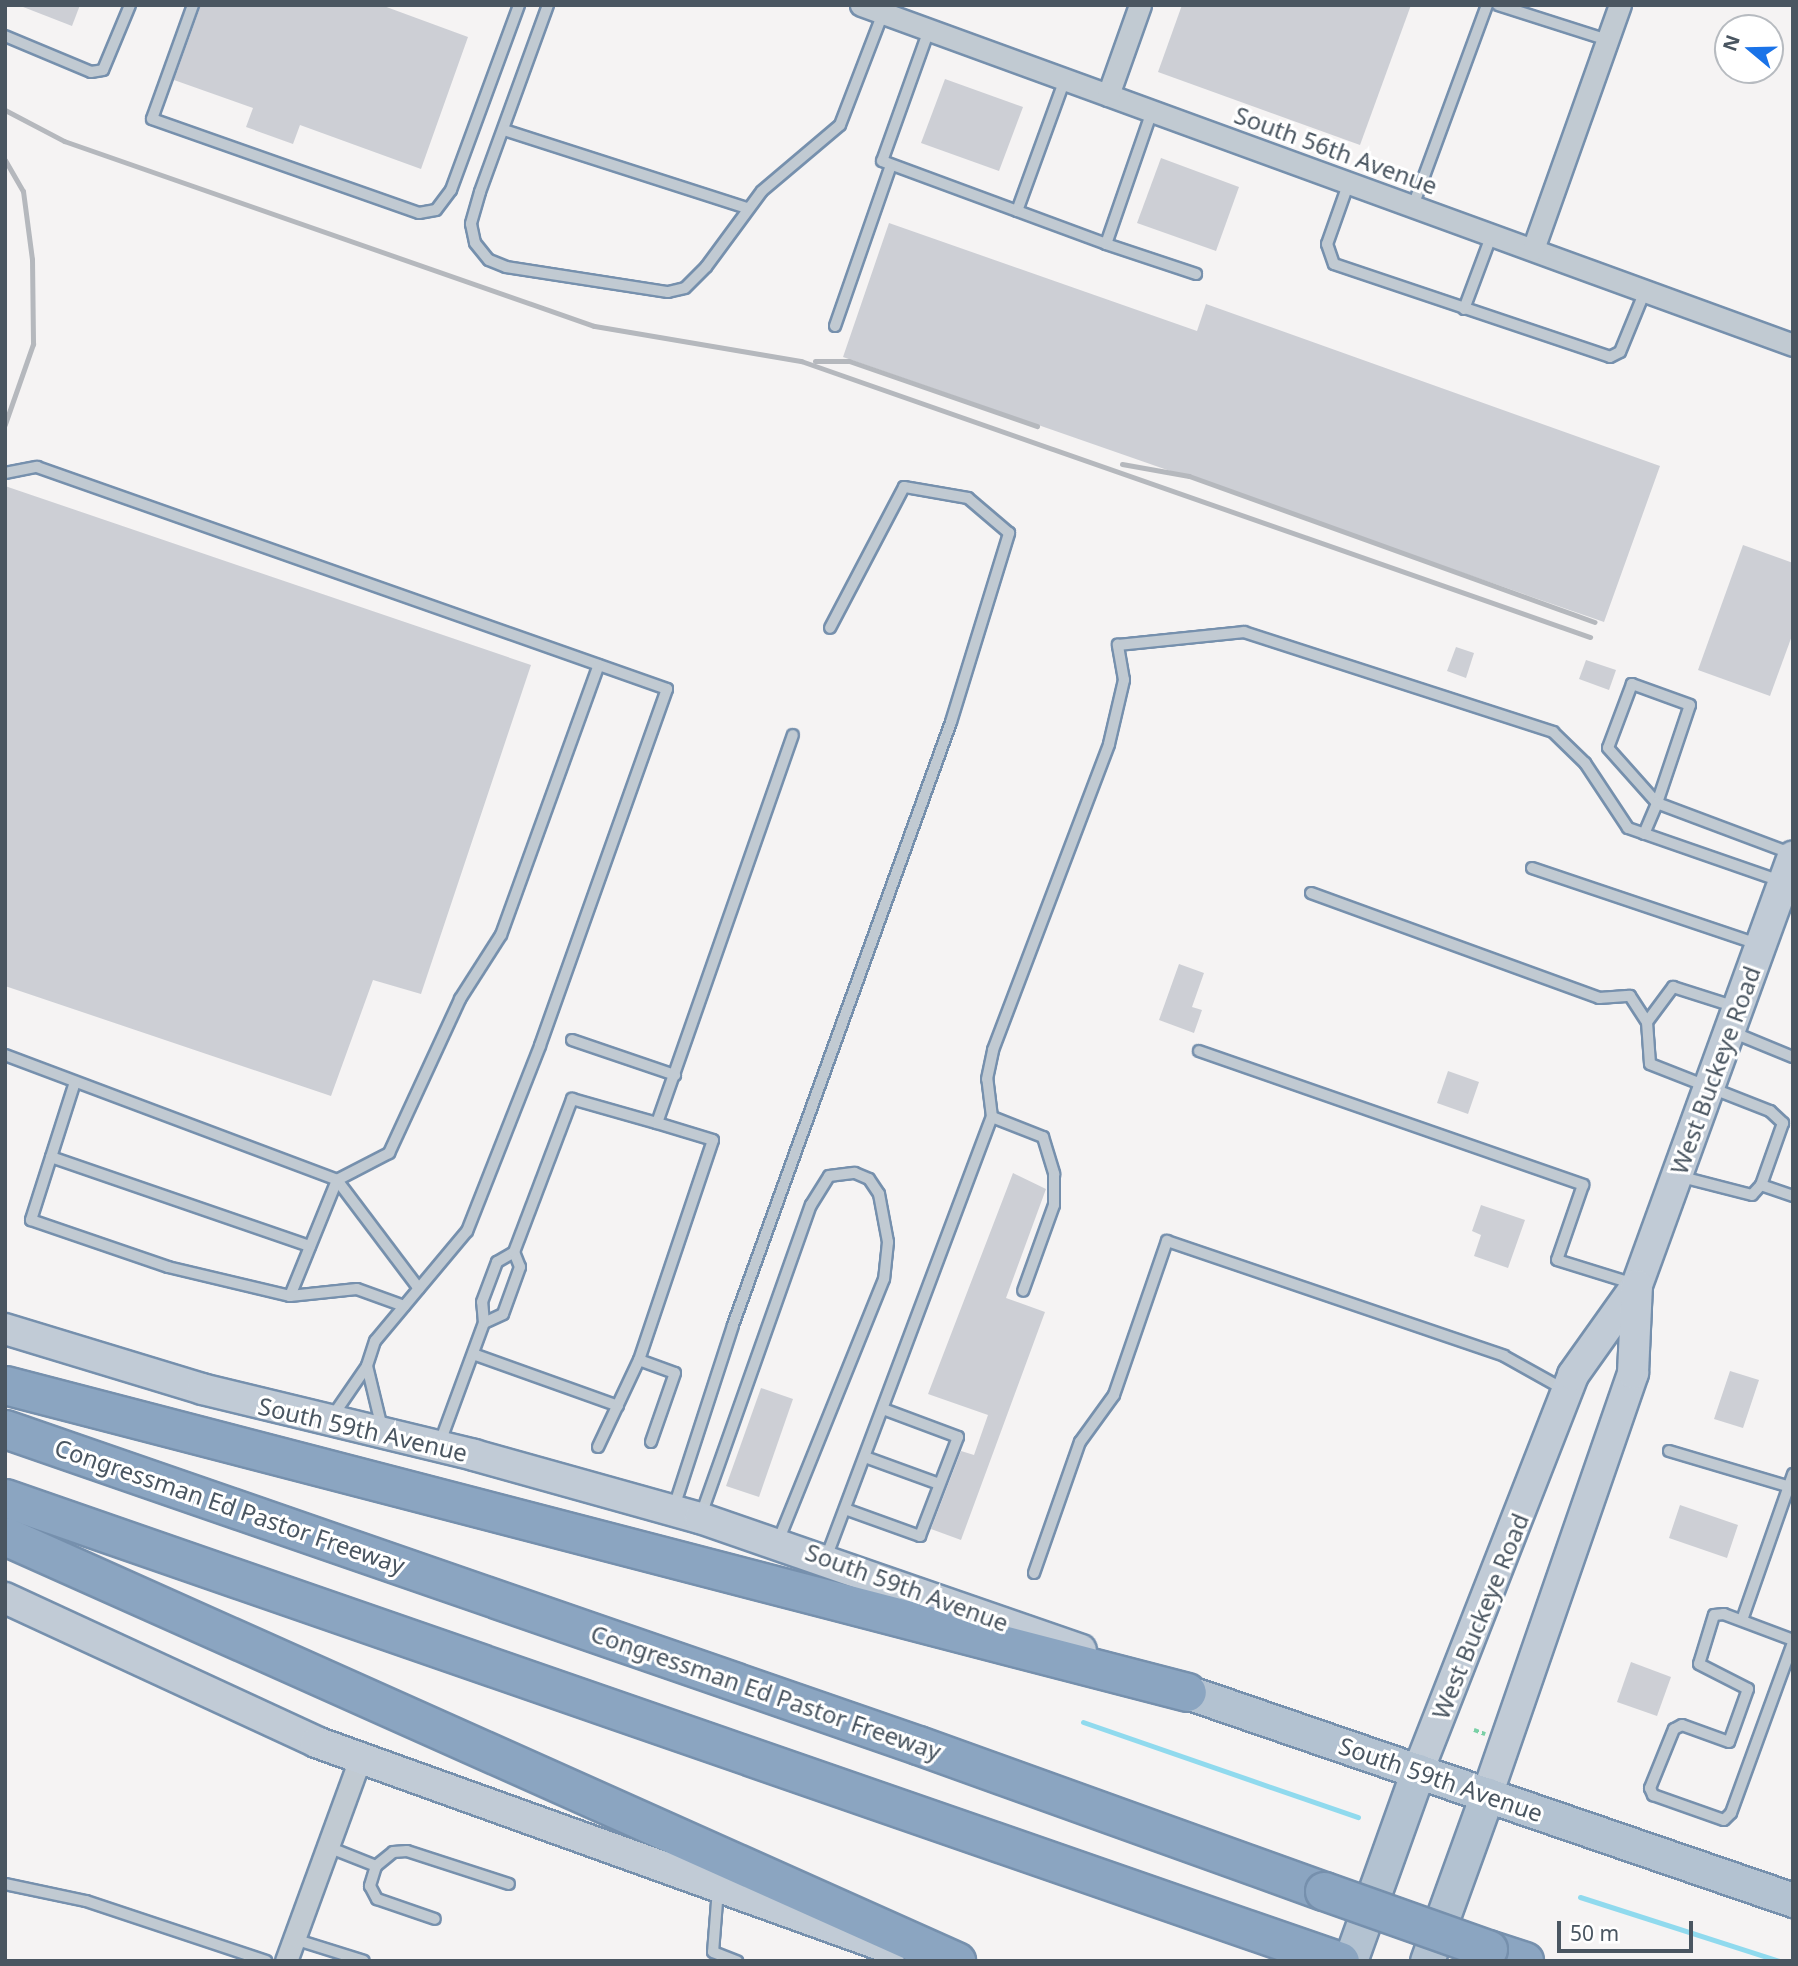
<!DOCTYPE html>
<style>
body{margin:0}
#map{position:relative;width:1798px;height:1966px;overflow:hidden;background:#f5f3f3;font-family:"Noto Sans",sans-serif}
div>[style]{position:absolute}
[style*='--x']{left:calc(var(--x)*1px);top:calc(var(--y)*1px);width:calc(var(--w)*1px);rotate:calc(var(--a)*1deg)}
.stream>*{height:5px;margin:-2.5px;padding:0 2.5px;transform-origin:2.5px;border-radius:2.5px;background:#90daee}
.building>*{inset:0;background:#cdcfd5}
.path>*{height:3.5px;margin-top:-1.75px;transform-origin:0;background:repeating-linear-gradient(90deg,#7ad0a6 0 5px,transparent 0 8.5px)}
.roads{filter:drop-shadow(2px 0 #7690ad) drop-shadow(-2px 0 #7690ad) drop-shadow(0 2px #7690ad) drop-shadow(0 -2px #7690ad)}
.service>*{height:10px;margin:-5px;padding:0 5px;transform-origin:5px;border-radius:5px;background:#c1cad2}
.minor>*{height:21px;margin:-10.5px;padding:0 10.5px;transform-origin:10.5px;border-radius:10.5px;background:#c1cad2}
.secondary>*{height:30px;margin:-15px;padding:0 15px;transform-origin:15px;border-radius:15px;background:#c1cbd6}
.primary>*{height:33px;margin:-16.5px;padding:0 16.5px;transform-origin:16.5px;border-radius:16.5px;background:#b3c2d1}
.motorway>*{height:37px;margin:-18.5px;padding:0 18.5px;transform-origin:18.5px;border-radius:18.5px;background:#8ba5c1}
.rail>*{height:5px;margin:-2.5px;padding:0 2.5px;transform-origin:2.5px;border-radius:2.5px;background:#b5b8bd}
.bridges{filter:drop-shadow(2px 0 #7690ad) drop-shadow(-2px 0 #7690ad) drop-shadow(0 2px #7690ad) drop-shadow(0 -2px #7690ad)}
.motorway-bridge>*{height:37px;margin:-18.5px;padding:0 18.5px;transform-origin:18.5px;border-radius:18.5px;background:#8ba5c1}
span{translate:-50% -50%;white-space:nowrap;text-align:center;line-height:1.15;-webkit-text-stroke:6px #fff;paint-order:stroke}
.street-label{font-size:24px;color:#4a5661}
.frame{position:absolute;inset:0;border:7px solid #4a5661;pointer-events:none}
.north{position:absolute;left:1714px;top:14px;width:70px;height:70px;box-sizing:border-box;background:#fff;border:2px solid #b7bbc0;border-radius:50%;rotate:289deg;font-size:19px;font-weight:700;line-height:28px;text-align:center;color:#4a5661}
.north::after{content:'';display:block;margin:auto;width:24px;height:32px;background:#1a73e8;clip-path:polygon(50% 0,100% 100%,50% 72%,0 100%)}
.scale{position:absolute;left:1557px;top:1921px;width:136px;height:32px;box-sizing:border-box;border:4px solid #4a5661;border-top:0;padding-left:9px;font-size:21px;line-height:24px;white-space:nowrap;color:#4a5661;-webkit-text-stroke:5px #fff;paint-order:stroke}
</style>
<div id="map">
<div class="stream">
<div style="--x:1083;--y:1722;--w:291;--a:19.1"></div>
<div style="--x:1580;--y:1897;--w:209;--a:17.8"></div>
</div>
<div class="building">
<div style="clip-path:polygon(18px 5px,80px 5px,72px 26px)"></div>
<div style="clip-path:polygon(201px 5px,381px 5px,468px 37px,421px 169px,300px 125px,293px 144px,246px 127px,253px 108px,174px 80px)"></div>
<div style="clip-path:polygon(1182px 5px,1411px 5px,1360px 145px,1158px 72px)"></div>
<div style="clip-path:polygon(945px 79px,1023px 107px,999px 171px,921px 143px)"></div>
<div style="clip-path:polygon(1161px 158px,1239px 187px,1216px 251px,1137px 223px)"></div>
<div style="clip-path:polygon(889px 223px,1197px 331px,1206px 304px,1660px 466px,1604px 622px,843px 357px)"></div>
<div style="clip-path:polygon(5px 486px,531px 665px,421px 994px,373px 980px,331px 1096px,5px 986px)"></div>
<div style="clip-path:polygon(1743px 545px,1793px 563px,1793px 633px,1770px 696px,1698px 670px)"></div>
<div style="clip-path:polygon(1456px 647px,1474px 653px,1466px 678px,1447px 671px)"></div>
<div style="clip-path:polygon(1586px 660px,1616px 670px,1609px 690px,1579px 679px)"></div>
<div style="clip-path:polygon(1179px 964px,1204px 973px,1192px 1007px,1202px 1010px,1194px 1033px,1159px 1020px)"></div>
<div style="clip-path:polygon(1448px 1071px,1479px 1082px,1468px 1114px,1437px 1103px)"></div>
<div style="clip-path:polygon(1013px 1173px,1046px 1189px,1006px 1298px,1045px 1312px,961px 1540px,931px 1529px,961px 1451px,974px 1455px,988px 1415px,928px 1394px)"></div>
<div style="clip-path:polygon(1481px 1205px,1525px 1220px,1508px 1268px,1474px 1256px,1481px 1235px,1472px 1231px)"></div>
<div style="clip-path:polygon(1730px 1371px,1759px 1380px,1743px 1428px,1714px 1419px)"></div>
<div style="clip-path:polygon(761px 1388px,793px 1399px,759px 1497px,726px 1486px)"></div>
<div style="clip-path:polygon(1680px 1505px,1738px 1525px,1727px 1558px,1669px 1538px)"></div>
<div style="clip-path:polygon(1631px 1662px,1671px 1677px,1657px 1716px,1617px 1702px)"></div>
</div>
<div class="path">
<div style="--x:1474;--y:1730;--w:12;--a:20"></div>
</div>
<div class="roads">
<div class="service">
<div style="--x:193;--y:5;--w:121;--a:109.8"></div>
<div style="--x:152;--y:119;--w:283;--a:19.4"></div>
<div style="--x:419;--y:213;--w:17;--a:-10"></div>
<div style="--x:436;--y:210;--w:25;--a:-53"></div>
<div style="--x:451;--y:190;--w:197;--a:-69.8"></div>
<div style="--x:548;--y:5;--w:199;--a:110"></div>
<div style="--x:480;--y:192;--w:33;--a:106"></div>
<div style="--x:471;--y:224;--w:19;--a:78"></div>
<div style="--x:475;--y:243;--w:22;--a:51"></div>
<div style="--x:489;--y:260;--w:18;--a:22"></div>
<div style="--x:506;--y:267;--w:164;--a:8.8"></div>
<div style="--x:668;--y:292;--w:17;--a:-13"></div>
<div style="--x:685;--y:288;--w:30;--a:-45"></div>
<div style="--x:706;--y:267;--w:94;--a:-53.6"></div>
<div style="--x:762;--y:191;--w:102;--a:-40.2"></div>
<div style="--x:840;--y:125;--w:120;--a:-69"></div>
<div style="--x:1498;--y:5;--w:115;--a:17.7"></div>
<div style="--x:929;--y:30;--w:139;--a:109.7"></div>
<div style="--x:882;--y:161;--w:239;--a:20.3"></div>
<div style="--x:1106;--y:244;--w:141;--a:-70.9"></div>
<div style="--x:5;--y:36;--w:93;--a:22.7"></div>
<div style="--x:91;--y:72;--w:12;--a:-9"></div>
<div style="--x:103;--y:70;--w:70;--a:-67.4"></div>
<div style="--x:504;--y:130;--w:255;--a:17.8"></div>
<div style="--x:1349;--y:182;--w:66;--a:109.5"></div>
<div style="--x:1327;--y:244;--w:21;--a:71"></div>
<div style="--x:1334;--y:264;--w:291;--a:18.6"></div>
<div style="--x:1610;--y:357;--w:11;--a:-27"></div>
<div style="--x:1620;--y:352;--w:66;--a:-67.7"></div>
<div style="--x:1413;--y:206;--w:214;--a:-69.8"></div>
<div style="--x:1017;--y:211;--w:140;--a:-70"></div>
<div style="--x:1106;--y:244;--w:95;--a:18.4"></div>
<div style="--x:1464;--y:309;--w:80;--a:-69.5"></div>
<div style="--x:835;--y:326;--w:170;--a:-70.8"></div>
<div style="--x:5;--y:473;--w:33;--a:-11"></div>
<div style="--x:37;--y:467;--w:668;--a:19.41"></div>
<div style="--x:667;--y:689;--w:379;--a:109.6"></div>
<div style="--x:540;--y:1046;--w:199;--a:111.5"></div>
<div style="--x:467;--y:1231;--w:143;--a:129.9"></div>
<div style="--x:375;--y:1341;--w:26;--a:108"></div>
<div style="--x:367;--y:1366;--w:62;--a:124.5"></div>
<div style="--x:1644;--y:834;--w:34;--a:-67"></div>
<div style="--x:1657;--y:803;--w:103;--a:-71.4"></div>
<div style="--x:1690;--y:705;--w:62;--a:-160.1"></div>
<div style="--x:1632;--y:684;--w:68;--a:110.6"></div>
<div style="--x:1608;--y:748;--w:74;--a:48.3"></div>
<div style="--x:1657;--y:803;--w:145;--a:20.6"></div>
<div style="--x:1532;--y:868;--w:238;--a:18.6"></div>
<div style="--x:1311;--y:893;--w:307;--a:20"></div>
<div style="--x:1599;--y:998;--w:31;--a:-4"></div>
<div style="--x:1630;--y:996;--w:31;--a:57"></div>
<div style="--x:1647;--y:1022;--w:42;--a:85.9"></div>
<div style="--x:1650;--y:1064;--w:129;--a:21.4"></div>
<div style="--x:1770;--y:1111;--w:18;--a:43"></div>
<div style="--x:1783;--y:1123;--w:66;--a:109.5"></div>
<div style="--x:1761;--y:1185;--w:13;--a:132"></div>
<div style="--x:1752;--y:1195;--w:76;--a:-165.6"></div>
<div style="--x:1647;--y:1022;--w:44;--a:-53.4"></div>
<div style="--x:1673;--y:987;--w:66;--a:17.6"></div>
<div style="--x:1732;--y:1032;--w:66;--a:22.3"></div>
<div style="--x:572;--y:1040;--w:109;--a:18.8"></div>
<div style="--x:1199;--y:1051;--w:407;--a:19.2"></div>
<div style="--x:1583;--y:1185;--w:79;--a:109.1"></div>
<div style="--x:1557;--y:1260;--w:81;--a:17.3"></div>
<div style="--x:5;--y:1055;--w:355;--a:20.6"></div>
<div style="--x:337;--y:1180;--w:136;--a:53"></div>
<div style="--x:75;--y:1082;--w:145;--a:107.7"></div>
<div style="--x:31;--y:1220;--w:145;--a:18.9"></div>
<div style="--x:168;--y:1267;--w:125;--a:13.4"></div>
<div style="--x:290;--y:1296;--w:67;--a:-6"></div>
<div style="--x:357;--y:1289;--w:50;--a:19.9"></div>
<div style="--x:992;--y:1117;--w:38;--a:-97"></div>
<div style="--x:987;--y:1079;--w:30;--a:-78"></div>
<div style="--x:993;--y:1050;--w:327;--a:-69.2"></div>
<div style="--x:1109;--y:744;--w:66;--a:-76.8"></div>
<div style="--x:1124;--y:680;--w:36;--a:-100"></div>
<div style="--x:1118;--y:645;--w:127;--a:-5.9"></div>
<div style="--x:1244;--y:632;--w:325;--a:17.9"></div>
<div style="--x:1553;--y:732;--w:45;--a:44.1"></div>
<div style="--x:1585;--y:763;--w:78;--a:56.5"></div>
<div style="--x:1628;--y:828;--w:161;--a:19.2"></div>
<div style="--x:51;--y:1157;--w:274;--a:19"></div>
<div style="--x:1761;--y:1185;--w:34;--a:19"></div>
<div style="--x:290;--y:1296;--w:125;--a:-67.9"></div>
<div style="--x:337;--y:1180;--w:59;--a:-27.4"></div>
<div style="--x:389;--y:1153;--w:170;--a:-65.2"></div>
<div style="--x:460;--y:999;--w:76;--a:-57.4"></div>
<div style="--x:501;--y:935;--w:287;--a:-70.1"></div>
<div style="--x:484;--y:1323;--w:21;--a:-25"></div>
<div style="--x:503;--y:1314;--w:50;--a:-70.1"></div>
<div style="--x:520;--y:1267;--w:16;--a:-112"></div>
<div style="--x:473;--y:1354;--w:154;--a:19.7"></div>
<div style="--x:639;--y:1360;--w:38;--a:20"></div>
<div style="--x:675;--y:1373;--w:73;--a:109.2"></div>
<div style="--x:367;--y:1366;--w:64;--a:76.4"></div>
<div style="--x:439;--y:1445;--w:130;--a:-69.8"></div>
<div style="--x:484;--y:1323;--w:21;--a:-95"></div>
<div style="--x:482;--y:1302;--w:43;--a:-69.4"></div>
<div style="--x:497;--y:1262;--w:20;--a:-30"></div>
<div style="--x:514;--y:1252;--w:164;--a:-69.2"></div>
<div style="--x:572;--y:1099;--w:88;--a:15.8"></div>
<div style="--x:657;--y:1123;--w:411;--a:-70.7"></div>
<div style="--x:598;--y:1447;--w:96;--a:-64.8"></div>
<div style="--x:639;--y:1360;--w:232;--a:-71.4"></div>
<div style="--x:713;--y:1140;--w:59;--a:-163.1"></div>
<div style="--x:1669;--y:1451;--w:123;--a:16.5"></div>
<div style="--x:865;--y:1457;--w:79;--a:20"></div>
<div style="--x:674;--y:1507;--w:191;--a:-72"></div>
<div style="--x:733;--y:1325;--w:641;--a:-70.12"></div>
<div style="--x:951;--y:722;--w:198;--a:-72.9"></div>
<div style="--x:1009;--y:533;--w:54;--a:-139.5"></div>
<div style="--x:968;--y:498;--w:65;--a:-170.2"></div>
<div style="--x:904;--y:487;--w:159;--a:117.7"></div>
<div style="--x:845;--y:1509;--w:80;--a:19.8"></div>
<div style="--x:920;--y:1536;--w:106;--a:-69"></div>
<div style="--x:958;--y:1437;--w:80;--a:-159.5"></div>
<div style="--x:701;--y:1515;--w:329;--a:-70.5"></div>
<div style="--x:811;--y:1205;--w:34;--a:-58"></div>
<div style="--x:829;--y:1176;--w:26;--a:-7"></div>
<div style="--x:855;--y:1173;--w:15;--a:23"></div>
<div style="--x:869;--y:1179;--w:18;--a:56"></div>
<div style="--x:879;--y:1194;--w:49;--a:79.4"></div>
<div style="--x:888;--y:1242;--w:37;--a:96"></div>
<div style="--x:884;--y:1279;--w:284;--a:112"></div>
<div style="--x:826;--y:1558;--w:471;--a:-69.4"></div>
<div style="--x:992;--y:1117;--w:55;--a:21.4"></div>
<div style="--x:1043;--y:1137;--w:39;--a:73"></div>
<div style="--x:1054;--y:1174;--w:31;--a:90"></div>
<div style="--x:1054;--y:1205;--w:91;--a:109.8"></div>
<div style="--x:1034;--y:1573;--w:139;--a:-70.7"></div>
<div style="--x:1080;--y:1442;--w:58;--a:-54.1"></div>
<div style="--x:1114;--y:1395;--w:163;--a:-71"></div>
<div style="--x:1167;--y:1241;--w:356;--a:18.8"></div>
<div style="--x:1504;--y:1356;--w:70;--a:29.1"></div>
<div style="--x:1742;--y:1620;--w:155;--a:-70.7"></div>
<div style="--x:1793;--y:1640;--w:74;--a:-159.4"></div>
<div style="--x:1724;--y:1614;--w:10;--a:174"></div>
<div style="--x:1714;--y:1615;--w:51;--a:107"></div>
<div style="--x:1699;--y:1664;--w:55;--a:27"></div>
<div style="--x:1748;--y:1689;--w:56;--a:109.7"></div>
<div style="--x:1729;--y:1742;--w:50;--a:-160.1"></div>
<div style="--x:1682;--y:1725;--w:9;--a:153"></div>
<div style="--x:1674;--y:1729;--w:64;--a:112.1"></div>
<div style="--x:1650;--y:1788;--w:8;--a:67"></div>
<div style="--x:1653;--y:1795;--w:75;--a:19.4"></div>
<div style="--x:1724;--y:1820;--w:10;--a:-45"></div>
<div style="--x:1731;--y:1813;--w:181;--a:-70"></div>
<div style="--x:328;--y:1847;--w:52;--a:21.6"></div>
<div style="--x:376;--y:1866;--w:22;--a:-39"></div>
<div style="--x:393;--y:1852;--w:14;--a:-4"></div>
<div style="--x:407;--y:1851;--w:107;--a:17.9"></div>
<div style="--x:376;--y:1866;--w:21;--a:107"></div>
<div style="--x:370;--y:1886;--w:15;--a:62"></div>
<div style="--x:377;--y:1899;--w:61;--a:19"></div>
<div style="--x:5;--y:1884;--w:83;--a:11.9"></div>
<div style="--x:86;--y:1901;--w:190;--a:18.4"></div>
<div style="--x:718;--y:1889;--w:63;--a:94.5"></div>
<div style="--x:713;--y:1952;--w:26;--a:21"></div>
<div style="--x:294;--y:1939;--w:73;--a:17.4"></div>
</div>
<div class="minor">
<div style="--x:861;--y:5;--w:992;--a:20.04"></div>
<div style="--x:1108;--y:95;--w:96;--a:-70.4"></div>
<div style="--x:1533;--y:249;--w:259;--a:-70.4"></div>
<div style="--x:286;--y:1961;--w:215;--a:-69.9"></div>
</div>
<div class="secondary">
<div style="--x:5;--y:1329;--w:206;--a:16.9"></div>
<div style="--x:202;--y:1389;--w:280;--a:13.6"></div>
<div style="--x:474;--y:1455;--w:235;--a:15.6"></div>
<div style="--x:700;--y:1518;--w:403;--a:19.1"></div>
<div style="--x:5;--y:1598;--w:343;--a:24.8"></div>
<div style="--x:316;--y:1742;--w:612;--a:19.77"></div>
<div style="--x:1418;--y:1771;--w:425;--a:-68.6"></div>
<div style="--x:1573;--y:1375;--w:110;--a:-54.6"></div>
<div style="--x:1637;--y:1285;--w:456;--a:-70"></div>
<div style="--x:1487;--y:1795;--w:447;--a:-70.9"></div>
<div style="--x:1633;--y:1373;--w:88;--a:-87.4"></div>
</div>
<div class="primary">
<div style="--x:1187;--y:1692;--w:641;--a:18.94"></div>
<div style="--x:1350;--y:1961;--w:202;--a:-70.3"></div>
<div style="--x:1427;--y:1961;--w:177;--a:-70.1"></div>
</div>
<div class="motorway">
<div style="--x:5;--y:1385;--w:1221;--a:14.56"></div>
<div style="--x:5;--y:1429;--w:966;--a:19.09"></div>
<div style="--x:918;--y:1745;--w:431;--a:19.8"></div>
<div style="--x:5;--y:1498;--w:1413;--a:19.13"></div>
<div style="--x:5;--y:1536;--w:1042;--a:24.08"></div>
<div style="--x:1488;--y:1949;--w:38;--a:18"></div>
</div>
</div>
<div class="rail">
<div style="--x:5;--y:110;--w:67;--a:27.7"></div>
<div style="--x:64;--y:141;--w:561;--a:19.24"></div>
<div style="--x:594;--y:326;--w:210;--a:9.6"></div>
<div style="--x:801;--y:361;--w:836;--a:19.28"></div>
<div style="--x:5;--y:160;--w:36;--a:60"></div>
<div style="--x:23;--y:191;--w:69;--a:82.5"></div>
<div style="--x:32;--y:259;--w:85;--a:89.3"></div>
<div style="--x:33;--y:344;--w:85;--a:109.3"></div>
<div style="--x:815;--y:361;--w:34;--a:0"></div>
<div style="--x:849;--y:361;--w:199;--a:19.1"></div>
<div style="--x:1122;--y:464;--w:68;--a:10.2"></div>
<div style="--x:1189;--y:476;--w:431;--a:19.8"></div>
</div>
<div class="bridges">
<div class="motorway-bridge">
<div style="--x:1324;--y:1891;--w:174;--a:19.5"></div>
</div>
</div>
<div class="street-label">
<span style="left:1336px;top:150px;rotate:20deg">South 56th Avenue</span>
<span style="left:1715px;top:1070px;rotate:-70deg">West Buckeye Road</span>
<span style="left:363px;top:1429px;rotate:13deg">South 59th Avenue</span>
<span style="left:230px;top:1506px;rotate:19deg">Congressman Ed Pastor Freeway</span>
<span style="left:907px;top:1587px;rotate:20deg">South 59th Avenue</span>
<span style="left:1480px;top:1616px;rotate:-68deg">West Buckeye Road</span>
<span style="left:766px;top:1692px;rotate:19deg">Congressman Ed Pastor Freeway</span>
<span style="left:1441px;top:1779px;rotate:19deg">South 59th Avenue</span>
</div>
<div class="frame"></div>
<div class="north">N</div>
<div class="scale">50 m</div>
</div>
